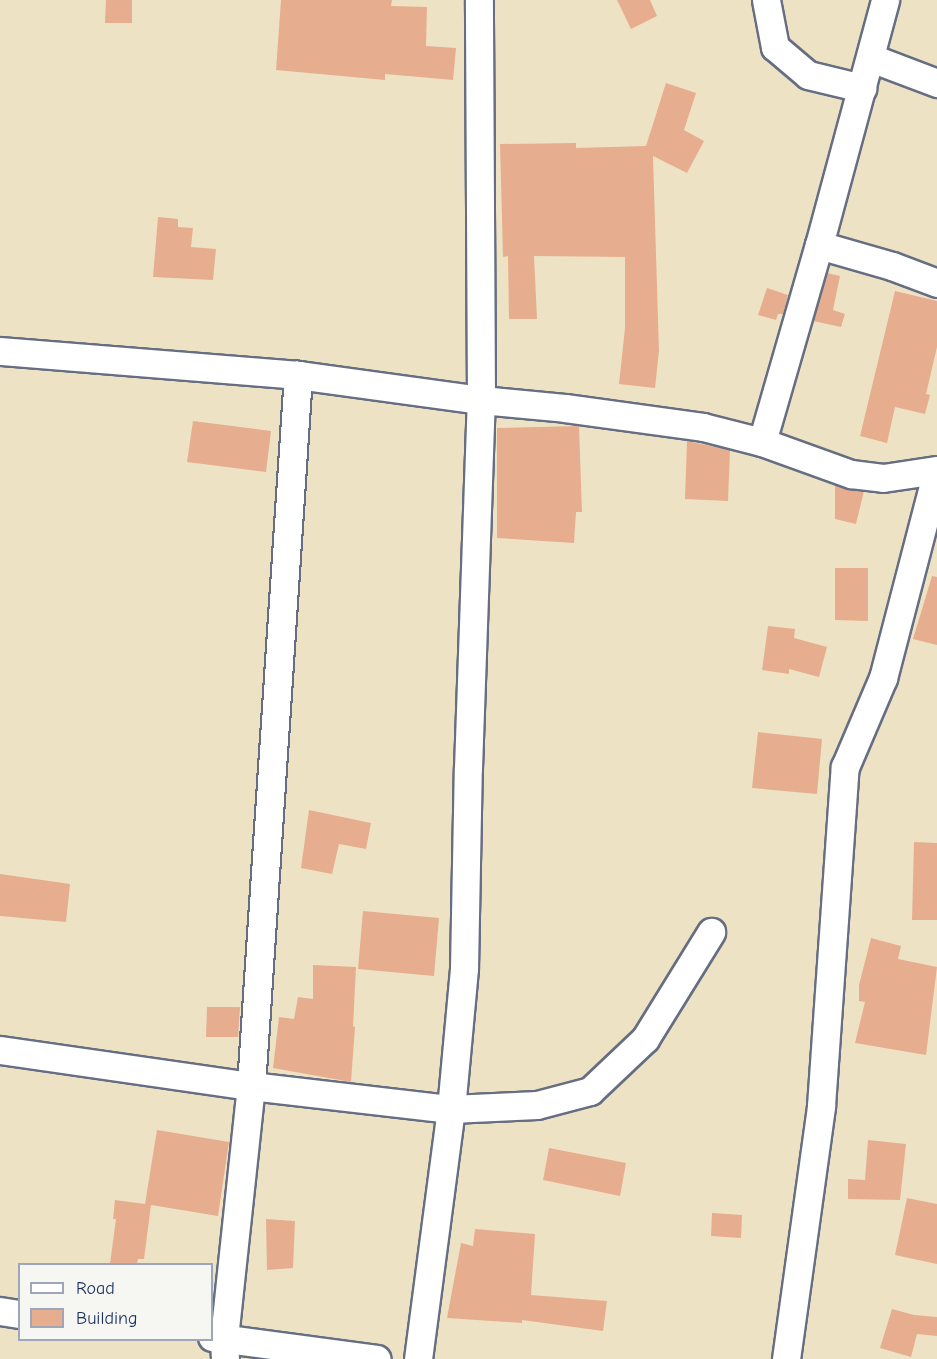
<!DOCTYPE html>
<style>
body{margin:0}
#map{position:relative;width:937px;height:1359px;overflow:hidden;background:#eee2c5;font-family:"Comic Neue",sans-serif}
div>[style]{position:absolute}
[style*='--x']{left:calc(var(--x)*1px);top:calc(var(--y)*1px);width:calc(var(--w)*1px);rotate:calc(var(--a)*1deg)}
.building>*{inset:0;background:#e6ae8f}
.roads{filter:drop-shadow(2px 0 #656e82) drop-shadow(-2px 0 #656e82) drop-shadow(0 2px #656e82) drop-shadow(0 -2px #656e82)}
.minor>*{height:27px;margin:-13.5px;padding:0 13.5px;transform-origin:13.5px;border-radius:13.5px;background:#fff}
span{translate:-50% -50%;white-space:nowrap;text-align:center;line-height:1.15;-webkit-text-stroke:4.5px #f6f6f2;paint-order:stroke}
.legend{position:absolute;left:18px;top:1263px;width:195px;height:78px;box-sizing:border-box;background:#f6f6f2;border:2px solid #9ea6b7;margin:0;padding:8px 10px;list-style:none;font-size:18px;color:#1b2f5e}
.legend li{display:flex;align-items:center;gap:12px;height:30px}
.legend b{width:30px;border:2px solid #9ea6b7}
</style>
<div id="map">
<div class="building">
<div style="clip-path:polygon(106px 0,132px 0,132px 23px,105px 23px)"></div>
<div style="clip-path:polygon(281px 0,392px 0,391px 6px,427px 7px,426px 46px,456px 48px,453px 80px,385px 74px,385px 80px,276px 70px)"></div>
<div style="clip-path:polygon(617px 0,650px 0,657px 16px,631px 29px)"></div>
<div style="clip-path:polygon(666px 83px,696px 93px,684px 130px,704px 141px,687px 173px,653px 156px,659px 351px,655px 388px,619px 384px,625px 328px,625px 257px,534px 256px,537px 319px,509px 319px,508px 256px,503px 257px,500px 144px,576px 143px,576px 148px,646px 146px)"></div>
<div style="clip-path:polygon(158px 217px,178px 219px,178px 227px,193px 228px,191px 247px,216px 249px,213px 280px,153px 277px)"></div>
<div style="clip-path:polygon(827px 273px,840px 276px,833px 310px,845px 314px,841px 327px,813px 321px)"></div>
<div style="clip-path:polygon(767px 288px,788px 295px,783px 314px,778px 314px,776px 320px,758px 315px)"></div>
<div style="clip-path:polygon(895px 291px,937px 301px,937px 347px,926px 394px,930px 395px,925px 414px,895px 407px,887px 443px,860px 436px)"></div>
<div style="clip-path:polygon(193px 421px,271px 431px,266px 472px,187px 462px)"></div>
<div style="clip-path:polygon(579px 426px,582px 512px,576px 512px,574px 543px,497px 538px,497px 428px)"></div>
<div style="clip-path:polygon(687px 441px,730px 450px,728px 501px,685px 499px)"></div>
<div style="clip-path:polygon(835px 485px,864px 491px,856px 524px,835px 519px)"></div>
<div style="clip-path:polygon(835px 568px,868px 568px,868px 621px,835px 620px)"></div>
<div style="clip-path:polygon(932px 576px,937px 577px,937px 645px,913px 639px)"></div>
<div style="clip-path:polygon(768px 626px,795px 629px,794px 638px,827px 647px,819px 677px,789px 669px,789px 674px,762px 670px)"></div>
<div style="clip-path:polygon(758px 732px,822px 739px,817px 794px,752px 788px)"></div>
<div style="clip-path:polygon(309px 810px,371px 823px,366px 849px,339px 844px,332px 874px,301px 868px)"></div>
<div style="clip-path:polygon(914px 842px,937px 843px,937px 920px,912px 920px)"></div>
<div style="clip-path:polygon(0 874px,70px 884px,66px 922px,0 916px)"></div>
<div style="clip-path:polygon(363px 911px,439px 918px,434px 976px,358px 969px)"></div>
<div style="clip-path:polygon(871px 938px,901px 946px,898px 959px,937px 967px,926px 1055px,855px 1043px,865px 1002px,859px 1001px,859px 985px)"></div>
<div style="clip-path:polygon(313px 965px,356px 967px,353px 1026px,355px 1027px,351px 1082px,273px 1068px,279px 1017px,294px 1019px,298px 997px,313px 999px)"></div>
<div style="clip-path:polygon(207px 1007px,240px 1007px,238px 1037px,206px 1037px)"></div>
<div style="clip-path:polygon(157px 1130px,229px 1142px,218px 1216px,151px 1205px,144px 1259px,138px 1259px,137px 1264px,110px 1264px,116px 1219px,113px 1219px,115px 1200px,145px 1204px)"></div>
<div style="clip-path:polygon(868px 1140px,906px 1144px,900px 1200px,848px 1199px,848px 1179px,865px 1180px)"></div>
<div style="clip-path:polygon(549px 1148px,626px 1163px,620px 1196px,543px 1180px)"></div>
<div style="clip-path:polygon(907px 1198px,937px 1204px,937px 1264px,895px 1255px)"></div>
<div style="clip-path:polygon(712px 1213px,742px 1215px,741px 1238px,711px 1236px)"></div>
<div style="clip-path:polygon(266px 1219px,295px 1221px,293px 1268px,267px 1270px)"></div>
<div style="clip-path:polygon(475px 1229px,535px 1234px,531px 1295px,607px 1301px,603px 1331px,522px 1320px,522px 1323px,447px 1318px,461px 1243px,473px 1246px)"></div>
<div style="clip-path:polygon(892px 1309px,914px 1315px,937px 1317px,937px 1336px,917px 1334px,911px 1357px,880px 1348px)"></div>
</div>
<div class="roads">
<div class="minor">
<div style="--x:766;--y:0;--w:48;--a:79.2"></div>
<div style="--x:775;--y:47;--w:43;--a:40.3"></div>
<div style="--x:808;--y:75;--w:56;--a:13.5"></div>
<div style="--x:871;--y:58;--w:71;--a:20.7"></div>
<div style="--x:819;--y:245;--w:76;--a:16"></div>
<div style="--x:892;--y:266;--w:48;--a:20.7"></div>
<div style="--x:0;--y:351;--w:299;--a:4.6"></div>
<div style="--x:298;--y:375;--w:185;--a:7.8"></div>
<div style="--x:481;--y:400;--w:84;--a:5.4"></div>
<div style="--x:565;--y:408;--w:139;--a:7.8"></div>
<div style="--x:703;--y:427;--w:61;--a:14.3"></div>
<div style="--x:762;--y:442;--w:95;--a:19.8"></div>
<div style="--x:851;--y:474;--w:32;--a:7"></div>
<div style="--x:883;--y:478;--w:55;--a:-8.4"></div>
<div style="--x:762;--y:442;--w:205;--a:-73.9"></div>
<div style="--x:819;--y:245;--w:254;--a:-74.9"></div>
<div style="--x:0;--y:1050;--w:254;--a:8.2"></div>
<div style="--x:251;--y:1086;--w:201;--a:6.6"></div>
<div style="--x:451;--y:1109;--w:86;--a:-2.7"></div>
<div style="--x:537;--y:1105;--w:55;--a:-14.8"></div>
<div style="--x:590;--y:1091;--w:76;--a:-43.4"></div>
<div style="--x:645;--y:1039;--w:126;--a:-58.3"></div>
<div style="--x:0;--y:1311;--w:20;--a:9"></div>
<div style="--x:212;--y:1337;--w:166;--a:7.6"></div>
<div style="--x:225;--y:1359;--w:21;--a:-93"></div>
<div style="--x:224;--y:1338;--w:253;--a:-83.9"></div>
<div style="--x:251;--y:1086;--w:713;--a:-86.22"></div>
<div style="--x:418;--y:1359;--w:252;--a:-82.5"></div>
<div style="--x:451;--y:1109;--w:142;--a:-84.7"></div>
<div style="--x:464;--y:968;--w:200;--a:-88.9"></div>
<div style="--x:468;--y:768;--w:368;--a:-88"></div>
<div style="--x:481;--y:400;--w:400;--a:-90.3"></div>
<div style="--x:786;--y:1359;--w:255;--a:-82.1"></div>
<div style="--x:821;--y:1106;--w:340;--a:-86"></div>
<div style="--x:845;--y:767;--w:97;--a:-66.9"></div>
<div style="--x:883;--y:678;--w:214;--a:-75.4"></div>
</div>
</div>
<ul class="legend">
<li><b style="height:8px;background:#fff"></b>Road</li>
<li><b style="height:16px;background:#e6ae8f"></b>Building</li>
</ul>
</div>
